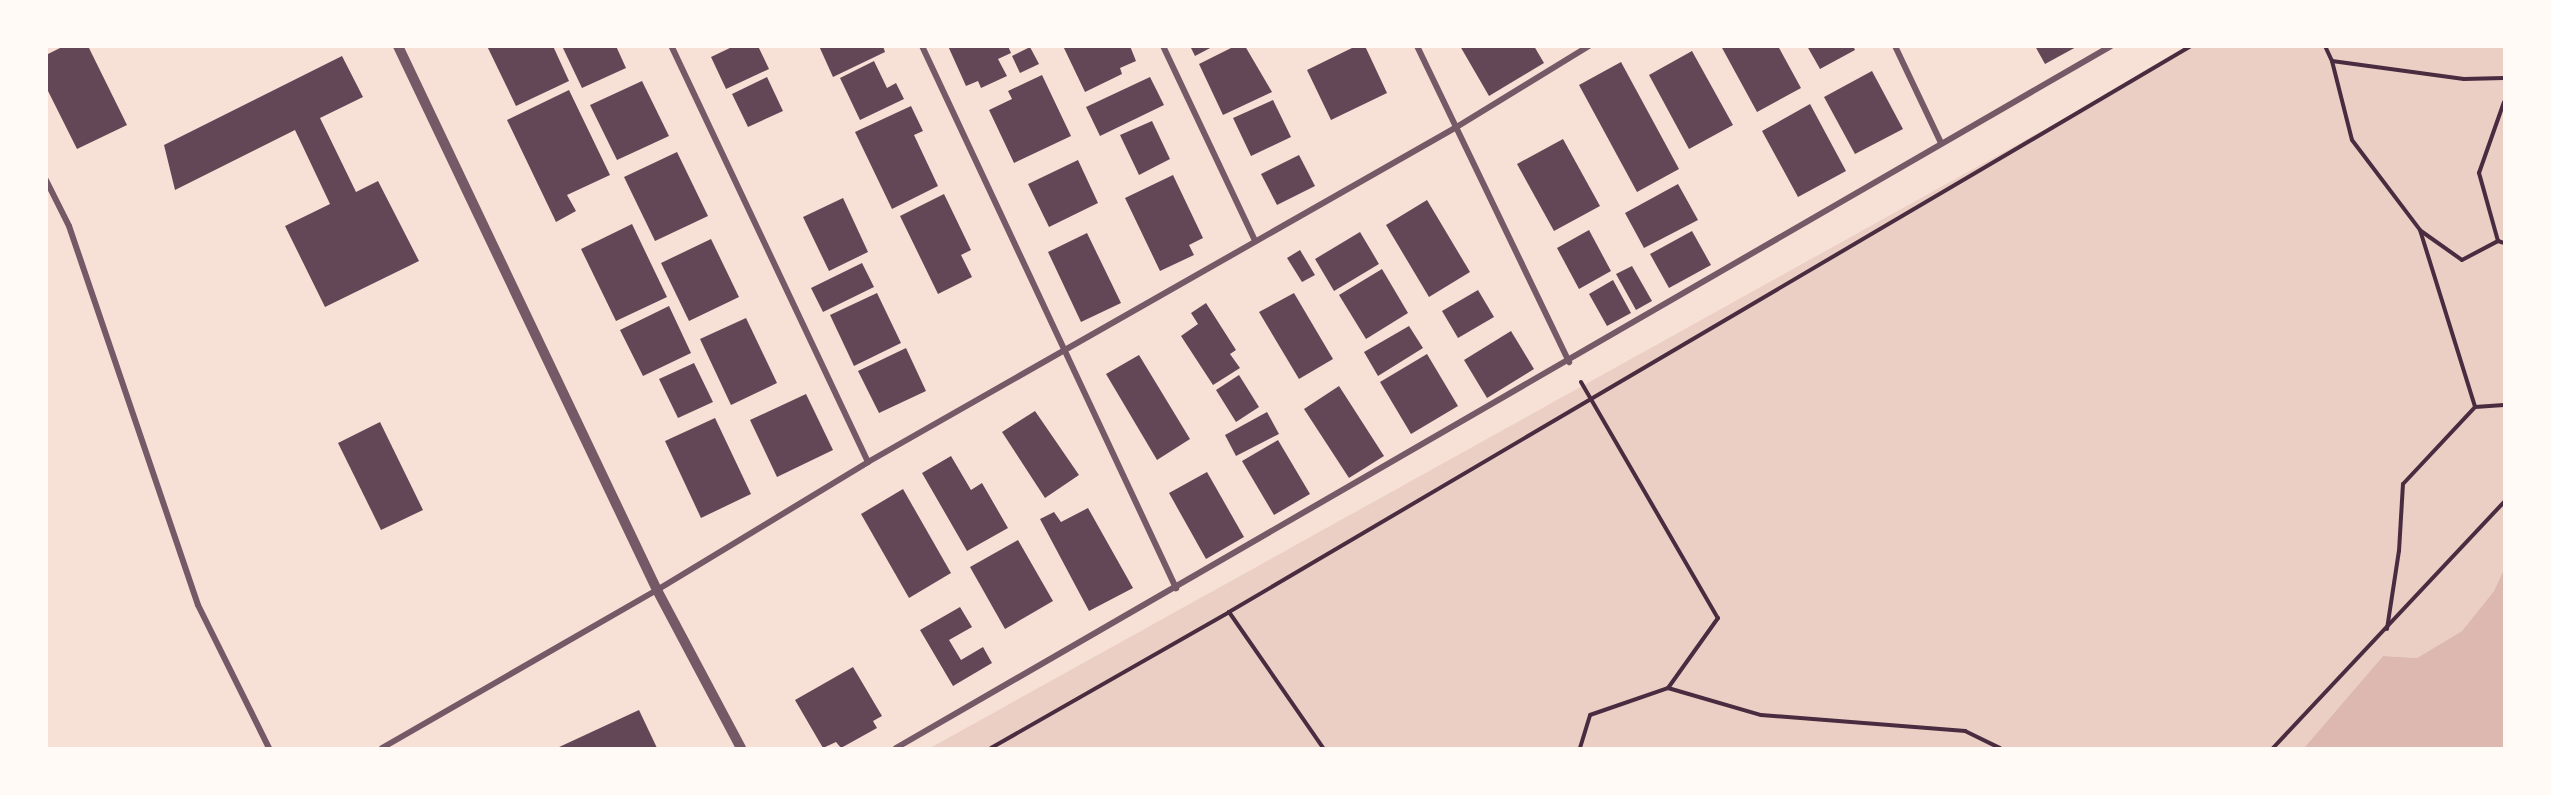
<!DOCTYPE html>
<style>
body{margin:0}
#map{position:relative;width:2551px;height:795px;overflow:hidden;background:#f7e1d7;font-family:"Roboto Condensed",sans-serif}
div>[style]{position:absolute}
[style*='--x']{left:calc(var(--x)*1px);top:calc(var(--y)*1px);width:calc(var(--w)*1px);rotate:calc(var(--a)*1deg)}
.green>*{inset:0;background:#ebcfc5}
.water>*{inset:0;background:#dcb8b0}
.building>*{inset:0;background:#644757}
.path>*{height:4px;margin:-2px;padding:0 2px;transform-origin:2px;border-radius:2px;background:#4a2c40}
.minor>*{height:6px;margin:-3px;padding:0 3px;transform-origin:3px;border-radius:3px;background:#755966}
.tertiary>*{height:10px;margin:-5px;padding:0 5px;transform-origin:5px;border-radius:5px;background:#755966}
span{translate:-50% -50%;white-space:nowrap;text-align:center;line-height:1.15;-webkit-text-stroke:4.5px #fffaf5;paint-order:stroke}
.frame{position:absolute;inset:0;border:48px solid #fffaf5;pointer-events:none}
</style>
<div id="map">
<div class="green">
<div style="clip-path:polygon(2193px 47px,2504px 47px,2504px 569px,2494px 591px,2462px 631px,2417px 658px,2383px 656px,2304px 748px,930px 748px)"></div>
</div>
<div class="water">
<div style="clip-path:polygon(2504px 569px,2504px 748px,2304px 748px,2383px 656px,2417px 658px,2462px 631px,2494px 591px)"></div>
</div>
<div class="building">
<div style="clip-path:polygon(64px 46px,88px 46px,127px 125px,77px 149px,46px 87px,46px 55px)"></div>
<div style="clip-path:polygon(487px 46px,553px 46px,569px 81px,516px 106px)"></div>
<div style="clip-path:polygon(562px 46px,616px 46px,626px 68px,582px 88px)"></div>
<div style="clip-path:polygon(734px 46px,758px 46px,769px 69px,726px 89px,711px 57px)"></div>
<div style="clip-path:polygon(819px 46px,883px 46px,885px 52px,833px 77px)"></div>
<div style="clip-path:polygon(948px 46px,1008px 46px,1011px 53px,998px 59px,1007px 76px,981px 88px,978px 81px,966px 86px)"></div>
<div style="clip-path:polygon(1063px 46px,1130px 46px,1136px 61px,1120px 68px,1122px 74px,1085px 92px)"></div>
<div style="clip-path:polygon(1190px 46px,1214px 46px,1195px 56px)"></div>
<div style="clip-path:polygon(1235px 46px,1245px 46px,1272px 92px,1223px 115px,1199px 64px)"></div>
<div style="clip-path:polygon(1356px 46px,1365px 46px,1387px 93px,1331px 120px,1307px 70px)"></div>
<div style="clip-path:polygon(1460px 46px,1534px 46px,1544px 63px,1489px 96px)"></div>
<div style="clip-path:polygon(1721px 46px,1778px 46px,1801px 88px,1757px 112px)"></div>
<div style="clip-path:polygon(1807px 46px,1853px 46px,1855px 50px,1820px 69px)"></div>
<div style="clip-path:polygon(2035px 46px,2078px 46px,2045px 64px)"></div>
<div style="clip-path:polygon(1030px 47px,1039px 64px,1020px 73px,1012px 56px)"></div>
<div style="clip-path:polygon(1692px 51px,1733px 125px,1689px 149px,1649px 75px)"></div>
<div style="clip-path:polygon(342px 56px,363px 97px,320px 118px,356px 192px,378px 181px,419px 261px,325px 307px,285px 226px,330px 204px,295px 130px,175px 190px,164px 145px)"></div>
<div style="clip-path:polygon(874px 61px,887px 88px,896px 83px,904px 99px,860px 120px,840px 78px)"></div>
<div style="clip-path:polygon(1621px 62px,1679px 169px,1637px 192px,1579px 85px)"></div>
<div style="clip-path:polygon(1872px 71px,1903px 129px,1855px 154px,1824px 97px)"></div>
<div style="clip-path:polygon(1042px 75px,1071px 136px,1014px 163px,989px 110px,1012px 99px,1008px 91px)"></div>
<div style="clip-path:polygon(767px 77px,783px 111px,748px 127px,732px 94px)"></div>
<div style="clip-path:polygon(1150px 77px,1164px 105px,1100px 136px,1086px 107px)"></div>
<div style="clip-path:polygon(642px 81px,669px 136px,617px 160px,590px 105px)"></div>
<div style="clip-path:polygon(569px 90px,610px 175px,567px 195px,576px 211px,556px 222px,507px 120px)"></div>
<div style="clip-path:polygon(1273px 100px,1291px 137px,1251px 156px,1233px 118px)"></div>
<div style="clip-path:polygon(1810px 104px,1846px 171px,1798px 197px,1762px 131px)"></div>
<div style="clip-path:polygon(911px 106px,923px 131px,914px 135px,938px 186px,892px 209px,855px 132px)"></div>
<div style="clip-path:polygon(1152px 121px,1170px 159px,1139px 175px,1120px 135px)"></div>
<div style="clip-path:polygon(1563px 139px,1600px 206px,1554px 231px,1517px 164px)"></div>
<div style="clip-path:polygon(677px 152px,708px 216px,655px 241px,624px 177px)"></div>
<div style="clip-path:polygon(1299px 155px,1315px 186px,1277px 205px,1261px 174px)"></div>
<div style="clip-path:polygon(1078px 160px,1098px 203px,1049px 227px,1028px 184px)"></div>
<div style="clip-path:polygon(1173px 175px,1203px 238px,1189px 245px,1194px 255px,1160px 271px,1125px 198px)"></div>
<div style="clip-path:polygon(1678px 184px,1698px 220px,1644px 248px,1625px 213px)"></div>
<div style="clip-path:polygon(944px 194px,971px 250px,961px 255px,972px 277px,938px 294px,900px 216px)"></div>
<div style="clip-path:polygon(843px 198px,868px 252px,829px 271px,803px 217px)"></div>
<div style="clip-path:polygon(1427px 200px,1470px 272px,1429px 297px,1386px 225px)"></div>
<div style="clip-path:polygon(632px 224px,667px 297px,616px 321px,581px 249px)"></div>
<div style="clip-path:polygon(1589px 230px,1611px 271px,1579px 289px,1557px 248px)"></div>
<div style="clip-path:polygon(1692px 231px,1711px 265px,1669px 288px,1650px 254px)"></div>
<div style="clip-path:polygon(1360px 232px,1379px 264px,1334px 291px,1315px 259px)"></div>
<div style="clip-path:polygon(1087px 233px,1121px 303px,1081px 322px,1048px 252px)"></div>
<div style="clip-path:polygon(711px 239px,739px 297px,689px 321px,661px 263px)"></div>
<div style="clip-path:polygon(1300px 250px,1315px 275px,1302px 282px,1287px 258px)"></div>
<div style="clip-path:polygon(862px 263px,874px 287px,823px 312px,811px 288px)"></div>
<div style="clip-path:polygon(1632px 266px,1652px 301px,1636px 310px,1616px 274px)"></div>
<div style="clip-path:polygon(1382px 269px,1408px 313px,1366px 339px,1339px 295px)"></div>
<div style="clip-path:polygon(1613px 280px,1631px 313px,1607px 326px,1589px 294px)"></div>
<div style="clip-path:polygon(1478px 290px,1494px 317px,1458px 338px,1442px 311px)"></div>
<div style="clip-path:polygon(877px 293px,901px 343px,854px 366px,830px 315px)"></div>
<div style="clip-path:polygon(1294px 293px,1333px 359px,1299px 379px,1259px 312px)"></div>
<div style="clip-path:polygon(1206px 303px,1236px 350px,1230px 354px,1240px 368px,1213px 385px,1181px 336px,1198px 324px,1191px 313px)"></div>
<div style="clip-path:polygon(669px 306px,691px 353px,643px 376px,620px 330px)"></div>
<div style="clip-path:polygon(746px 318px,777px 383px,731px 405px,700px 339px)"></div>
<div style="clip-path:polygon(1409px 326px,1423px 348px,1378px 376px,1364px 352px)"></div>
<div style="clip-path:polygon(1511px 331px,1534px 369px,1487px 398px,1464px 360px)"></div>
<div style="clip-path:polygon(906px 348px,926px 391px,879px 413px,858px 371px)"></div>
<div style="clip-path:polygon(1427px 354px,1458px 406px,1411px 434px,1380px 382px)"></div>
<div style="clip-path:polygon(1139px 355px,1190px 439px,1157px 460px,1106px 374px)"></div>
<div style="clip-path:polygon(694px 363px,713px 402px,678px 418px,659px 379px)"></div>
<div style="clip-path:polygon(1239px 375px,1259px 407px,1236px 422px,1216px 390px)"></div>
<div style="clip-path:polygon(1339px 386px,1384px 456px,1349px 478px,1304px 409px)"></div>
<div style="clip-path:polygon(806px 394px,833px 450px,777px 477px,750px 420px)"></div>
<div style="clip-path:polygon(1035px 411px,1079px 475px,1045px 498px,1002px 432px)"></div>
<div style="clip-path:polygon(1267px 412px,1279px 434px,1236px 456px,1225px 435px)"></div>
<div style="clip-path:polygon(715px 418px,751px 494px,701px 518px,665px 441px)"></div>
<div style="clip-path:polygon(380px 422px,423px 510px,381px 530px,338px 443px)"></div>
<div style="clip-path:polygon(1278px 440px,1310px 494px,1274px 515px,1242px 461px)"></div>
<div style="clip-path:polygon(951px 456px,971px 490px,982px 483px,1008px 528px,967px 551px,922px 473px)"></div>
<div style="clip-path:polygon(1207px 472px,1244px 537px,1206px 559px,1169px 493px)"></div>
<div style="clip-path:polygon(903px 489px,951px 573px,909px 598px,861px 514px)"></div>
<div style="clip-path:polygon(1088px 508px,1133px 588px,1089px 611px,1040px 519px,1054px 512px,1061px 522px)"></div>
<div style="clip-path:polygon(1018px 540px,1053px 601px,1005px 629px,970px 567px)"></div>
<div style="clip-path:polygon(960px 607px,972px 627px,949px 640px,961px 660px,983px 647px,992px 663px,953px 686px,920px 630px)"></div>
<div style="clip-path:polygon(853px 667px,882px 716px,873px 721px,877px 728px,841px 748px,836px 742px,823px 748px,795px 700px)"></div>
<div style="clip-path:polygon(639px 710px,657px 748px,557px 748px)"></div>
</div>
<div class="path">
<div style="--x:2325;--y:46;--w:17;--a:65"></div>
<div style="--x:2332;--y:61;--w:133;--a:7.8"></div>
<div style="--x:2464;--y:79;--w:40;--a:-1.4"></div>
<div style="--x:2332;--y:61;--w:81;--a:75.8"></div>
<div style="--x:2352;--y:140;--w:113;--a:52.9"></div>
<div style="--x:2420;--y:230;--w:185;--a:72.7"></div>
<div style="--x:2421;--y:231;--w:50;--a:35.3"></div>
<div style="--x:2462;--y:260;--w:41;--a:-27.8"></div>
<div style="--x:2498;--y:241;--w:71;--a:-105.6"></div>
<div style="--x:2479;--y:173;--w:75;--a:-70.6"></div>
<div style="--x:2498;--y:241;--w:6;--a:18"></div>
<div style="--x:1581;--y:382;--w:273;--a:59.9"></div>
<div style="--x:1718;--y:618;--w:86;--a:125.5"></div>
<div style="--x:1229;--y:612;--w:1116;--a:-30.47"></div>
<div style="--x:2387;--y:629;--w:79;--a:-81.3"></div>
<div style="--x:2399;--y:551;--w:67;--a:-86.6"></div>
<div style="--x:2403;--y:484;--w:105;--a:-46.9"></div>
<div style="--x:2475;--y:407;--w:29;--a:-4"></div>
<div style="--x:991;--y:748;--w:274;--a:-29.7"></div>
<div style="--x:1229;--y:612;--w:165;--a:55.3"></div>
<div style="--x:1580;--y:748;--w:34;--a:-73"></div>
<div style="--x:1590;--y:715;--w:83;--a:-19.1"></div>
<div style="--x:1668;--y:688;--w:97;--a:16.2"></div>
<div style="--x:1761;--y:715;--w:205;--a:4.5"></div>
<div style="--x:1965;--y:731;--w:39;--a:26"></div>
<div style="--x:2273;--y:748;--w:337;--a:-46.8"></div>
</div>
<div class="minor">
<div style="--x:922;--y:46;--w:599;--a:64.89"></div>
<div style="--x:1163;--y:46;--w:216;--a:64.7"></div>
<div style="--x:1417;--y:46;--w:351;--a:64.3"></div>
<div style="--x:1895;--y:46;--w:107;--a:64.6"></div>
<div style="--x:46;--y:180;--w:51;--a:63.4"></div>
<div style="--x:69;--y:226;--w:400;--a:71.2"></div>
<div style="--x:198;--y:605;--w:160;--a:63.6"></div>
<div style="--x:868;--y:462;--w:675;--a:-29.64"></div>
<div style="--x:1455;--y:128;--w:157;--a:-31.5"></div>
<div style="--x:382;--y:748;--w:317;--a:-29.9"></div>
<div style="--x:657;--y:590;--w:247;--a:-31.2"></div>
<div style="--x:868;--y:462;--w:460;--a:-115.3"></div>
<div style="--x:896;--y:748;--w:1403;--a:-30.02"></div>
</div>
<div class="tertiary">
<div style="--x:398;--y:46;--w:603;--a:64.54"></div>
<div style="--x:657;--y:590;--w:179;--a:62"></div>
</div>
<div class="frame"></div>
</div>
